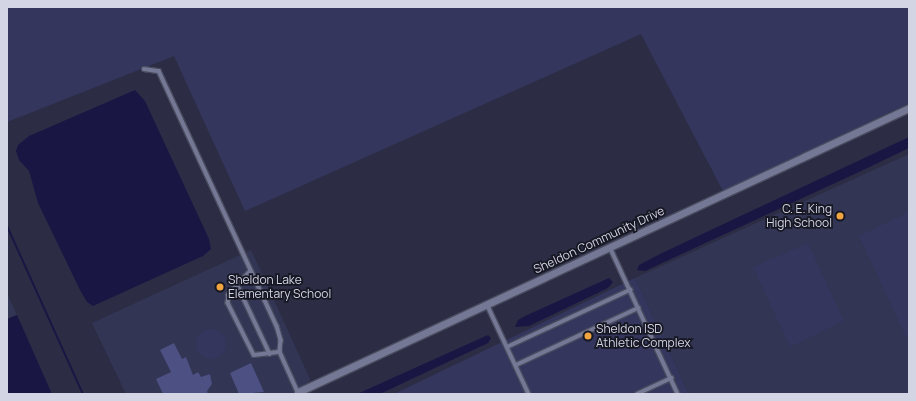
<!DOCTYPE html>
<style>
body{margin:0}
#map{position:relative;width:916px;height:401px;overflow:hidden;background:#2c2d45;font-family:Manrope,sans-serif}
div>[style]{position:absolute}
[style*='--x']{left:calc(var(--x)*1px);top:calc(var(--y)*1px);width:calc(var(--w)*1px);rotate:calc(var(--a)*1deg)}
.built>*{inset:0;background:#323553}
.green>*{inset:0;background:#34365d}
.round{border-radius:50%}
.water>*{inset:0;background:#191644}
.stream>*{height:2px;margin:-1px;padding:0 1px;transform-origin:1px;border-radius:1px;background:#191644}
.building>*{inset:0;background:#4d5083}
.roads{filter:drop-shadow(1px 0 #494b5f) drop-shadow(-1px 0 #494b5f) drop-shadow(0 1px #494b5f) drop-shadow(0 -1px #494b5f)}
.service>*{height:3.5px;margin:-1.75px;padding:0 1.75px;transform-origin:1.75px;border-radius:1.75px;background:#757894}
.minor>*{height:7px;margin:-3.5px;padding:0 3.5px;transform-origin:3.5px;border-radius:3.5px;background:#757894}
.dots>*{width:11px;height:11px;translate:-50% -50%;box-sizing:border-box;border:2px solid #161722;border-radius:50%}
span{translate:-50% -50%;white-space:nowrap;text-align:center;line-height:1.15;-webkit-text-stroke:3.5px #161722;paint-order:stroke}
.poi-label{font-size:12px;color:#d3d5e5}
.right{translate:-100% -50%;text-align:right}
.left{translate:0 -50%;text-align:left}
.street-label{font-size:12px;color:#d3d5e5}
.frame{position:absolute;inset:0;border:8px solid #d3d5e5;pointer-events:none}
</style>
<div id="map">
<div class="built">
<div style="clip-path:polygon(909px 154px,909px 394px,689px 394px,635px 278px)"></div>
<div style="clip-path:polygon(251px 250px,310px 379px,305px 394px,126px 394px,92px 323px)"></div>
<div style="clip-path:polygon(7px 293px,17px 315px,7px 319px)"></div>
</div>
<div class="green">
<div style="clip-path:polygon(7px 7px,909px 7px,909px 103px,723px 191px,641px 34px,245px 211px,174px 56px,7px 122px)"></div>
<div style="clip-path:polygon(909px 212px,909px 336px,906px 337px,859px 236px)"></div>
<div style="clip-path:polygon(808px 243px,844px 321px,790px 347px,753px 267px)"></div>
<div style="clip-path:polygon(635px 278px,689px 394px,394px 394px)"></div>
<div class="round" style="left:196px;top:329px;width:30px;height:30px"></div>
</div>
<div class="water">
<div style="clip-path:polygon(135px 90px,145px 101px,209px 239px,211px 249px,203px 256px,93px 306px,87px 302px,80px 290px,38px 203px,29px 171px,19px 160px,16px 151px,18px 145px,29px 136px)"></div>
<div style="clip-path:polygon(909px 137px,909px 148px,859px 172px,645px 271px,637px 270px,639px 265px,662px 253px)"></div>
<div style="clip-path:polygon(609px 278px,613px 282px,608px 288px,529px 326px,515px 327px,518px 320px,525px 316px)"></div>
<div style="clip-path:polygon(17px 315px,52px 394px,7px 394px,7px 319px)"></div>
<div style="clip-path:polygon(488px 335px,491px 338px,488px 343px,382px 393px,357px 394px)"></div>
</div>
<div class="stream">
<div style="--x:7;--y:226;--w:184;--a:65.7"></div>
</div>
<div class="building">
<div style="clip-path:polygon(174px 343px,182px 359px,186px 357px,193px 375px,198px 372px,201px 377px,210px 374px,212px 384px,207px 391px,208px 394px,163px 394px,156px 379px,171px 372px,160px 350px)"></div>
<div style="clip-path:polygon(251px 363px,264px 392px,239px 394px,230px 373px)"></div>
</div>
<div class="roads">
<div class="service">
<div style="--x:144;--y:69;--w:15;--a:8"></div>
<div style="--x:159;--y:71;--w:281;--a:65.2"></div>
<div style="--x:277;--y:326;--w:15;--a:74"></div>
<div style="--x:281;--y:340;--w:12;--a:95"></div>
<div style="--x:280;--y:352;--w:44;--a:65.8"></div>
<div style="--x:610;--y:247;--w:162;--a:65.2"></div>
<div style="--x:251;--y:271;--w:33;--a:133"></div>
<div style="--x:229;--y:295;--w:8;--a:97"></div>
<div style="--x:228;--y:303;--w:58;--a:63.4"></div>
<div style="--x:254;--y:355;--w:26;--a:-7"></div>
<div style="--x:238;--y:286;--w:75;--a:64.8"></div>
<div style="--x:487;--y:304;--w:99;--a:65"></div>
<div style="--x:507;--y:347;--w:136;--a:-24.9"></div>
<div style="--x:516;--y:365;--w:135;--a:-25"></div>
<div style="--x:637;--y:394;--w:38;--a:-25"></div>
</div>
<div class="minor">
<div style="--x:299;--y:394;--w:2;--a:-117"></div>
<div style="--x:298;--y:392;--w:674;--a:-24.93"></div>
</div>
</div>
<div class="dots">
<div style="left:840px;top:216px;background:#f1a540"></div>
<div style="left:220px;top:287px;background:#f1a540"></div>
<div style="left:588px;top:336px;background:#f1a540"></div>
</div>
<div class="poi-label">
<span class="right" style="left:832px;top:216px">C. E. King<br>High School</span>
<span class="left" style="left:228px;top:287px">Sheldon Lake<br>Elementary School</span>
<span class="left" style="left:596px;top:336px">Sheldon ISD<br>Athletic Complex</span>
</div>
<div class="street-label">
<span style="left:599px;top:240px;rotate:-25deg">Sheldon Community Drive</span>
</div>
<div class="frame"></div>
</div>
